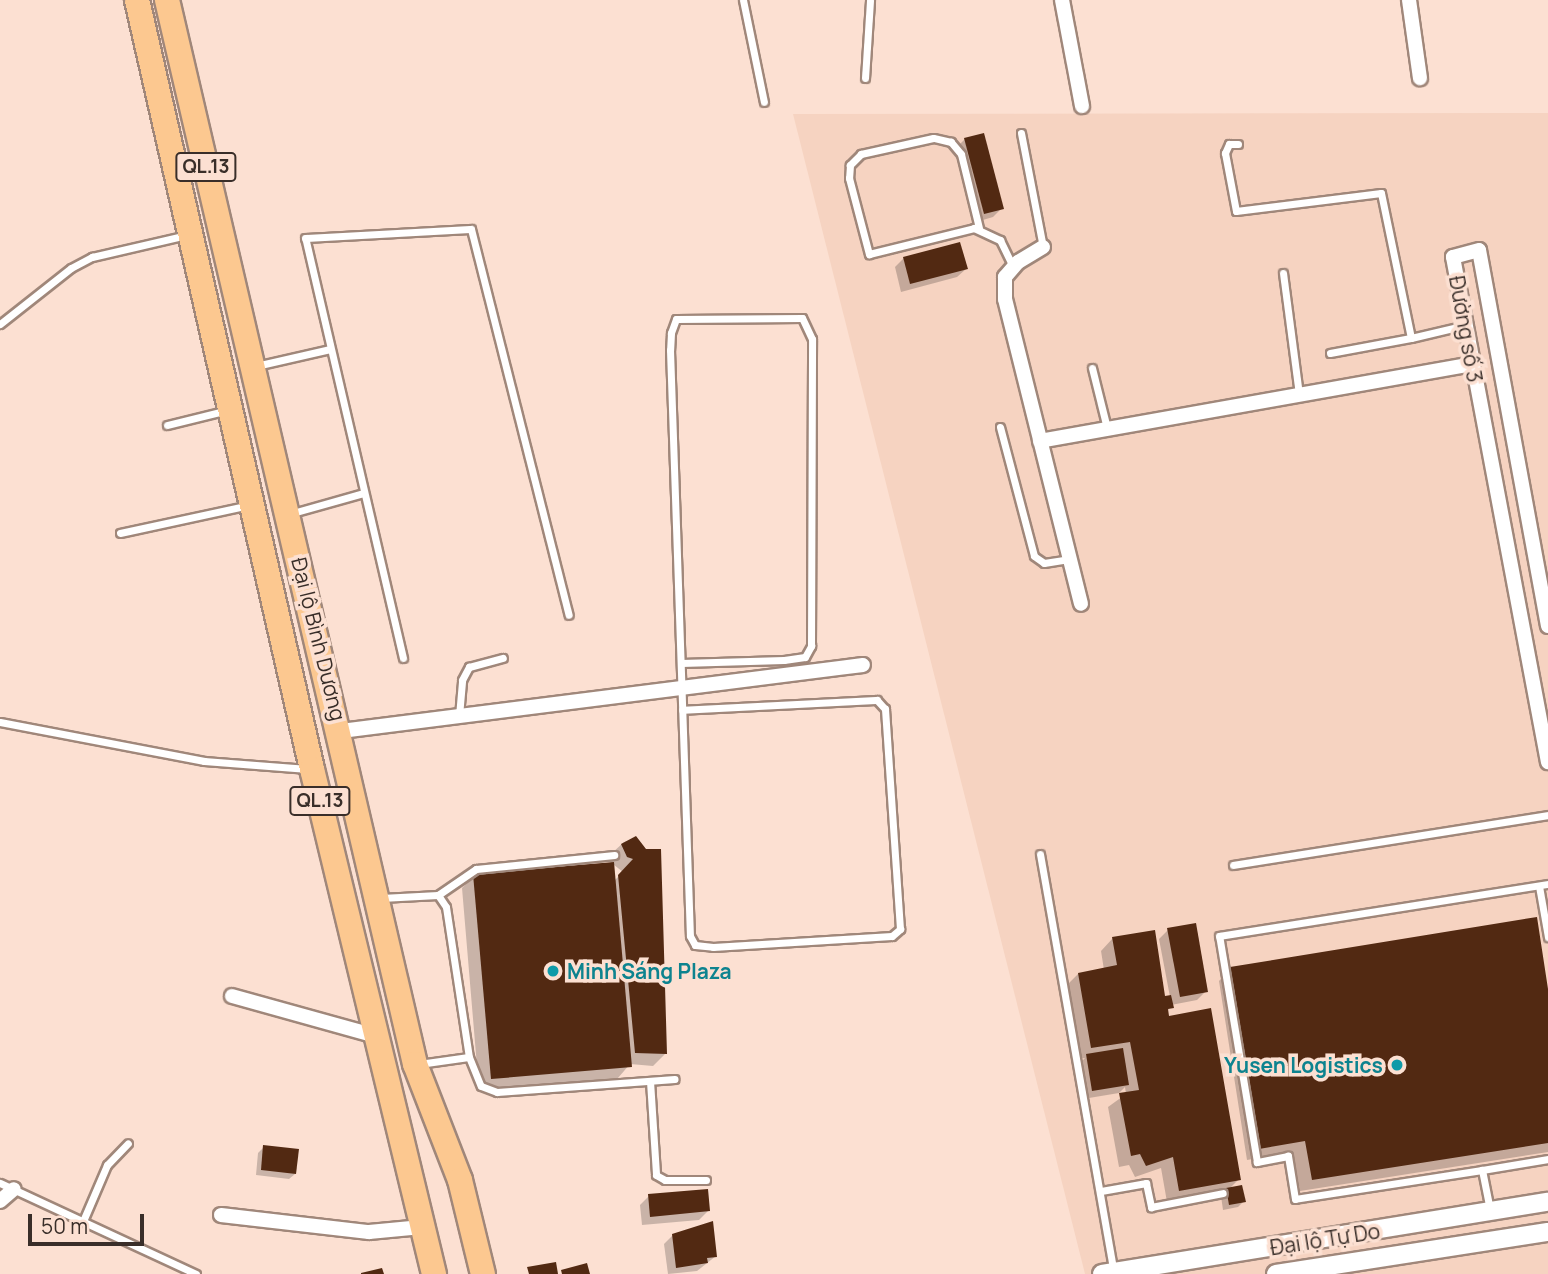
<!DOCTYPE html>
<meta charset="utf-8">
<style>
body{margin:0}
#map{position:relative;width:1548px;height:1274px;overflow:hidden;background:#fce0d2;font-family:Manrope,sans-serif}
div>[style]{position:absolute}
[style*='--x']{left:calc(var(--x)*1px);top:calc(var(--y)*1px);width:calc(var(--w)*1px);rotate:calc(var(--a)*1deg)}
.built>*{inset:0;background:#f6d3c1}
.shadow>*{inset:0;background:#0003}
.building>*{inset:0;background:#522912}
.roads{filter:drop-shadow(2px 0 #a0877a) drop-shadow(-2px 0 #a0877a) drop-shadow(0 2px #a0877a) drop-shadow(0 -2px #a0877a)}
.service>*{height:7px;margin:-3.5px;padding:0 3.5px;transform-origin:3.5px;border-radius:3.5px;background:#fff}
.minor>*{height:14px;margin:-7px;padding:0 7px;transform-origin:7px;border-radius:7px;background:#fff}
.tertiary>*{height:18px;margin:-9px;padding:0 9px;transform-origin:9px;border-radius:9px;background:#fff}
.trunk>*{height:24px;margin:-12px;padding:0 12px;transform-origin:12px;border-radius:12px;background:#fcc890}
.dots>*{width:19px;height:19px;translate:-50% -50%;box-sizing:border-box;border:4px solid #fce0d2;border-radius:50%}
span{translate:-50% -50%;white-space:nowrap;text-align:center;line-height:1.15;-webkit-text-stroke:7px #fce0d2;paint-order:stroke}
.shield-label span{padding:2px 5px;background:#fce0d2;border:2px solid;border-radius:5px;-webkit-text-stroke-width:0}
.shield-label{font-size:19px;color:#392e29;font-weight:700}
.street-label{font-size:21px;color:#392e29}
.culture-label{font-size:21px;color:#0d838f;font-weight:700}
.left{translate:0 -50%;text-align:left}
.right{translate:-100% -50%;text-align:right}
.scale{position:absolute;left:28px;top:1214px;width:116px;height:32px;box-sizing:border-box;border:4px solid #392e29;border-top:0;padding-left:9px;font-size:21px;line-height:24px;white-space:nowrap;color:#392e29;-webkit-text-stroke:5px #fce0d2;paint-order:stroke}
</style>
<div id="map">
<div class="built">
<div style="clip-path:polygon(1548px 113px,1548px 1274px,1085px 1274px,793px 114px)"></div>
</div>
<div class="shadow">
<div style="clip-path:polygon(965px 139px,1002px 208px,993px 217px,976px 222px,956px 148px)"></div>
<div style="clip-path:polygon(904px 258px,966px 269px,957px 277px,901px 292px,895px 267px)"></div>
<div style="clip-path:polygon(636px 838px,665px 1054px,653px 1066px,630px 1064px,618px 1078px,479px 1090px,462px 888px,474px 876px,614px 881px,623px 872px,609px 861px,611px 854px,624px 842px)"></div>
<div style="clip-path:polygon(1168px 930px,1206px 991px,1197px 1000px,1171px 1005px,1167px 1012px,1239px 1179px,1228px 1190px,1244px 1201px,1238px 1207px,1223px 1210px,1221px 1196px,1167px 1202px,1161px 1168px,1135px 1177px,1129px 1165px,1119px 1167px,1108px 1107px,1126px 1094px,1125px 1087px,1119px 1093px,1083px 1099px,1078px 1065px,1085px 1058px,1079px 1059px,1066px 986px,1078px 974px,1104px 970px,1101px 951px,1113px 938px,1164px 998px,1170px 997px,1159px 939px)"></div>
<div style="clip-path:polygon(1231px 968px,1548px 1001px,1548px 1152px,1300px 1191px,1293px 1152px,1247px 1160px,1219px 981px)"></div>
<div style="clip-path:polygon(264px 1147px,295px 1174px,289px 1179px,256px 1175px,258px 1153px)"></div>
<div style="clip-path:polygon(649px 1196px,708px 1211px,699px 1220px,642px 1225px,640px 1205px)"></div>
<div style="clip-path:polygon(673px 1235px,716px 1256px,697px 1271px,668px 1274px,664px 1244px)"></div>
</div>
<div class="building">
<div style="clip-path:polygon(984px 133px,1004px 209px,984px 214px,964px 138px)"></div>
<div style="clip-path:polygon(960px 242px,968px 269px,910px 284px,903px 257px)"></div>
<div style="clip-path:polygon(636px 836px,646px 849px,661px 849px,667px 1054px,635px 1053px,618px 875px,633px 859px,627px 857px,621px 844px)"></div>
<div style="clip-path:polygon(614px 862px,632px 1067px,491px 1079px,473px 874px)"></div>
<div style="clip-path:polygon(1537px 917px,1548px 989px,1548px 1143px,1312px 1180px,1305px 1141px,1259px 1149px,1230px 967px)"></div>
<div style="clip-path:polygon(1196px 923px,1208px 992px,1180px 997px,1167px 928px)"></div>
<div style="clip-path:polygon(1155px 930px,1165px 996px,1171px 995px,1174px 1008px,1168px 1009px,1169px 1016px,1211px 1008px,1241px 1180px,1179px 1191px,1173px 1157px,1146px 1166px,1140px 1154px,1131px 1156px,1119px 1093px,1139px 1090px,1130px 1042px,1091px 1048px,1078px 973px,1117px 965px,1112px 937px)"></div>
<div style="clip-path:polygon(1123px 1048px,1129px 1085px,1092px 1091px,1086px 1054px)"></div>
<div style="clip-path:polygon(263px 1145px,299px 1149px,296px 1174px,261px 1170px)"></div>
<div style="clip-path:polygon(1242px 1185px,1246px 1202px,1229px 1205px,1226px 1188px)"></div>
<div style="clip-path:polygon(708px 1189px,710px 1211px,650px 1217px,648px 1194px)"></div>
<div style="clip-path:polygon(713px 1221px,717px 1257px,707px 1258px,708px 1263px,676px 1268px,672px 1234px)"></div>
<div style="clip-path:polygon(556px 1262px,558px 1274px,529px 1274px,527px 1267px)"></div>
<div style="clip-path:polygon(587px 1263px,590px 1274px,562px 1274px,561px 1270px)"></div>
<div style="clip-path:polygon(382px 1268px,384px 1274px,361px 1274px,361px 1273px)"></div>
</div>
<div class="roads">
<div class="service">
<div style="--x:743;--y:0;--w:104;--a:78.4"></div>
<div style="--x:865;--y:78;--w:78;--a:-86.3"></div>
<div style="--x:1021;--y:133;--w:116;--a:79.1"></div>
<div style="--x:1238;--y:144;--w:9;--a:180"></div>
<div style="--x:1229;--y:144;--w:10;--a:114"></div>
<div style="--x:1225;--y:153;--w:59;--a:79.3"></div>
<div style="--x:1236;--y:211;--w:146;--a:-7.1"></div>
<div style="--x:1381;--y:193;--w:148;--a:78.3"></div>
<div style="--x:1411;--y:338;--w:57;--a:-13.3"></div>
<div style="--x:979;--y:228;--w:76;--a:-103.7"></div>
<div style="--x:961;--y:154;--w:16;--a:-130"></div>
<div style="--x:951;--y:142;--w:18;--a:-167"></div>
<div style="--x:933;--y:138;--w:74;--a:167.5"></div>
<div style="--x:861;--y:154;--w:16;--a:135"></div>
<div style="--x:850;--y:165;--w:13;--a:94"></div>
<div style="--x:849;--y:178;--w:79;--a:75.3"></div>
<div style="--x:869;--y:254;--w:108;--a:-13.9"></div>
<div style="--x:974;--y:228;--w:29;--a:25"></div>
<div style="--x:1000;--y:240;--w:30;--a:64"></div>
<div style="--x:1283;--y:273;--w:123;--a:82.5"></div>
<div style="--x:0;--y:324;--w:90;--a:-38.3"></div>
<div style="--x:71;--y:268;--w:24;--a:-28"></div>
<div style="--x:92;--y:257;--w:98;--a:-13"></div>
<div style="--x:1330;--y:353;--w:82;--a:-10.5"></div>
<div style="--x:256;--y:366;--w:76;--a:-12.9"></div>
<div style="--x:1092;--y:368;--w:62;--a:76"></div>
<div style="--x:167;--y:425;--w:63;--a:-13.8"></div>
<div style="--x:1000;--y:427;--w:133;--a:75.2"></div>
<div style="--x:1034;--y:556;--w:12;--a:35"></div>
<div style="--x:1044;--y:563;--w:25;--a:-9"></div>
<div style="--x:289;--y:514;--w:77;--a:-15.8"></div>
<div style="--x:120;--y:533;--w:132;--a:-12.2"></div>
<div style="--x:403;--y:658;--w:431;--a:-103.1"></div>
<div style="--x:305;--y:238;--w:166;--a:-3.1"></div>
<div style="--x:471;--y:229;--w:398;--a:75.8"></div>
<div style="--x:681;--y:663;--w:103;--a:-1.7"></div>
<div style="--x:784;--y:660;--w:21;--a:-8"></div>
<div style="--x:805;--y:657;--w:13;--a:-61"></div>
<div style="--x:811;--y:646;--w:307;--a:-89.8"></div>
<div style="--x:812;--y:339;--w:23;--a:-115"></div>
<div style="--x:802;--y:318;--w:126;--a:179.5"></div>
<div style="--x:676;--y:319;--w:15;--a:110"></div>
<div style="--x:671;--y:333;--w:17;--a:93"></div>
<div style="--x:670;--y:350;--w:586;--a:88.05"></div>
<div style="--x:690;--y:936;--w:10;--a:61"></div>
<div style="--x:695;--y:945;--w:18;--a:6"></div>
<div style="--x:713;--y:947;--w:179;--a:-3.5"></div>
<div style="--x:892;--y:936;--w:11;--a:-41"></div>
<div style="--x:900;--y:929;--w:221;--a:-93.9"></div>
<div style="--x:885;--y:709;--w:12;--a:-132"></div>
<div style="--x:877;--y:700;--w:195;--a:177.1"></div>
<div style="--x:459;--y:716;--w:36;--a:-85"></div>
<div style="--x:462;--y:680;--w:15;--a:-62"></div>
<div style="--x:469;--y:667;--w:35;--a:-15"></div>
<div style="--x:0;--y:722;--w:208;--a:10.8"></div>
<div style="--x:204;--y:761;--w:104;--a:4.4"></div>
<div style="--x:1040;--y:854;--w:422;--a:80"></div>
<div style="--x:1233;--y:865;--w:319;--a:-9"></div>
<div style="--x:1539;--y:886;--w:52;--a:80"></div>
<div style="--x:438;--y:895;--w:46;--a:-34.4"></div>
<div style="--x:476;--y:869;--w:139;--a:-5.8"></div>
<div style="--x:381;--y:898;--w:57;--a:-3"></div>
<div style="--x:438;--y:895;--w:14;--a:56"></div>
<div style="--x:446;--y:907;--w:152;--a:81.3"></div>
<div style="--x:469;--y:1057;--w:31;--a:68"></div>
<div style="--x:481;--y:1086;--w:17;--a:21"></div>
<div style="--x:497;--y:1092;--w:178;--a:-4.2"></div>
<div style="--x:419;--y:1064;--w:50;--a:-8"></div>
<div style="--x:650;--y:1081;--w:94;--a:86.3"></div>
<div style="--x:656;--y:1175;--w:10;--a:29"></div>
<div style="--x:665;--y:1180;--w:41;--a:0"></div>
<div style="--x:1482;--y:1170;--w:67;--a:-9.5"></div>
<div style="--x:0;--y:1183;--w:216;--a:24.9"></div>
<div style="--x:1101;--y:1191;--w:46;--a:-10.1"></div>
<div style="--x:1146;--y:1183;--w:25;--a:78"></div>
<div style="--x:1151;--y:1207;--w:73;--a:-11"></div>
<div style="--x:1490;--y:1210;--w:41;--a:-101.3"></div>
<div style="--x:1482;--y:1170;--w:189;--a:171.2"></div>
<div style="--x:1295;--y:1199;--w:44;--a:-99.2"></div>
<div style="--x:1288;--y:1156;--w:32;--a:169"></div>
<div style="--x:1257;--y:1162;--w:229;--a:-99.5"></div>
<div style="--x:1219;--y:936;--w:333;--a:-9"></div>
<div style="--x:83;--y:1221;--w:61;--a:-66.8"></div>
<div style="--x:107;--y:1165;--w:30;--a:-46"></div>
</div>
<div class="minor">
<div style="--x:1062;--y:0;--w:108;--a:79.3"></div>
<div style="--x:1409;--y:0;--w:79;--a:82"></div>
<div style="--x:1043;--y:247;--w:29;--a:149"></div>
<div style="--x:1018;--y:262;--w:20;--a:131"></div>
<div style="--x:1005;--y:277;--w:22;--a:90"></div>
<div style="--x:1005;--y:299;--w:314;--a:76"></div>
<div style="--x:1040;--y:441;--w:439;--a:-10.1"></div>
<div style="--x:1548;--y:626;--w:382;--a:-100.4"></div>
<div style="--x:1479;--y:250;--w:27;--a:165"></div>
<div style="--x:1453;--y:257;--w:514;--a:79.35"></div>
<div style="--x:341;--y:731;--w:526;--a:-7.21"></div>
<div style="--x:232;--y:996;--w:149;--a:15.5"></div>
<div style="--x:0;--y:1201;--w:18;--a:-41"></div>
<div style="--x:221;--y:1215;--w:149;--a:6.6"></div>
<div style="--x:369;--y:1232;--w:53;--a:-5.4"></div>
</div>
<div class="tertiary">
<div style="--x:1102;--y:1274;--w:452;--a:-9.2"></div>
<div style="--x:1276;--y:1274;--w:275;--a:-8.8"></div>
</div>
<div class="trunk">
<div style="--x:137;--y:0;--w:789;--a:77.18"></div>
<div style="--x:312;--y:769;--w:520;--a:76.42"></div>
<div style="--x:167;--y:0;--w:1093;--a:76.88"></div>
<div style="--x:415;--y:1064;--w:124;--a:68.8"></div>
<div style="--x:460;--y:1180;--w:97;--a:76.3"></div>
</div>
</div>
<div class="dots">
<div style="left:553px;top:971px;background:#0f9aa8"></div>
<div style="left:1397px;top:1065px;background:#0f9aa8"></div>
</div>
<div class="shield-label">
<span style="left:206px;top:167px">QL.13</span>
<span style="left:320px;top:801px">QL.13</span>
</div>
<div class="street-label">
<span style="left:1466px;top:329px;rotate:80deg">Đường số 3</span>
<span style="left:319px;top:639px;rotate:76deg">Đại lộ Bình Dương</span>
<span style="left:1325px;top:1239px;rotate:-9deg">Đại lộ Tự Do</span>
</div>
<div class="culture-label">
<span class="left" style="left:567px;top:971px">Minh Sáng Plaza</span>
<span class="right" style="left:1383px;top:1065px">Yusen Logistics</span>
</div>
<div class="scale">50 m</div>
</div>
